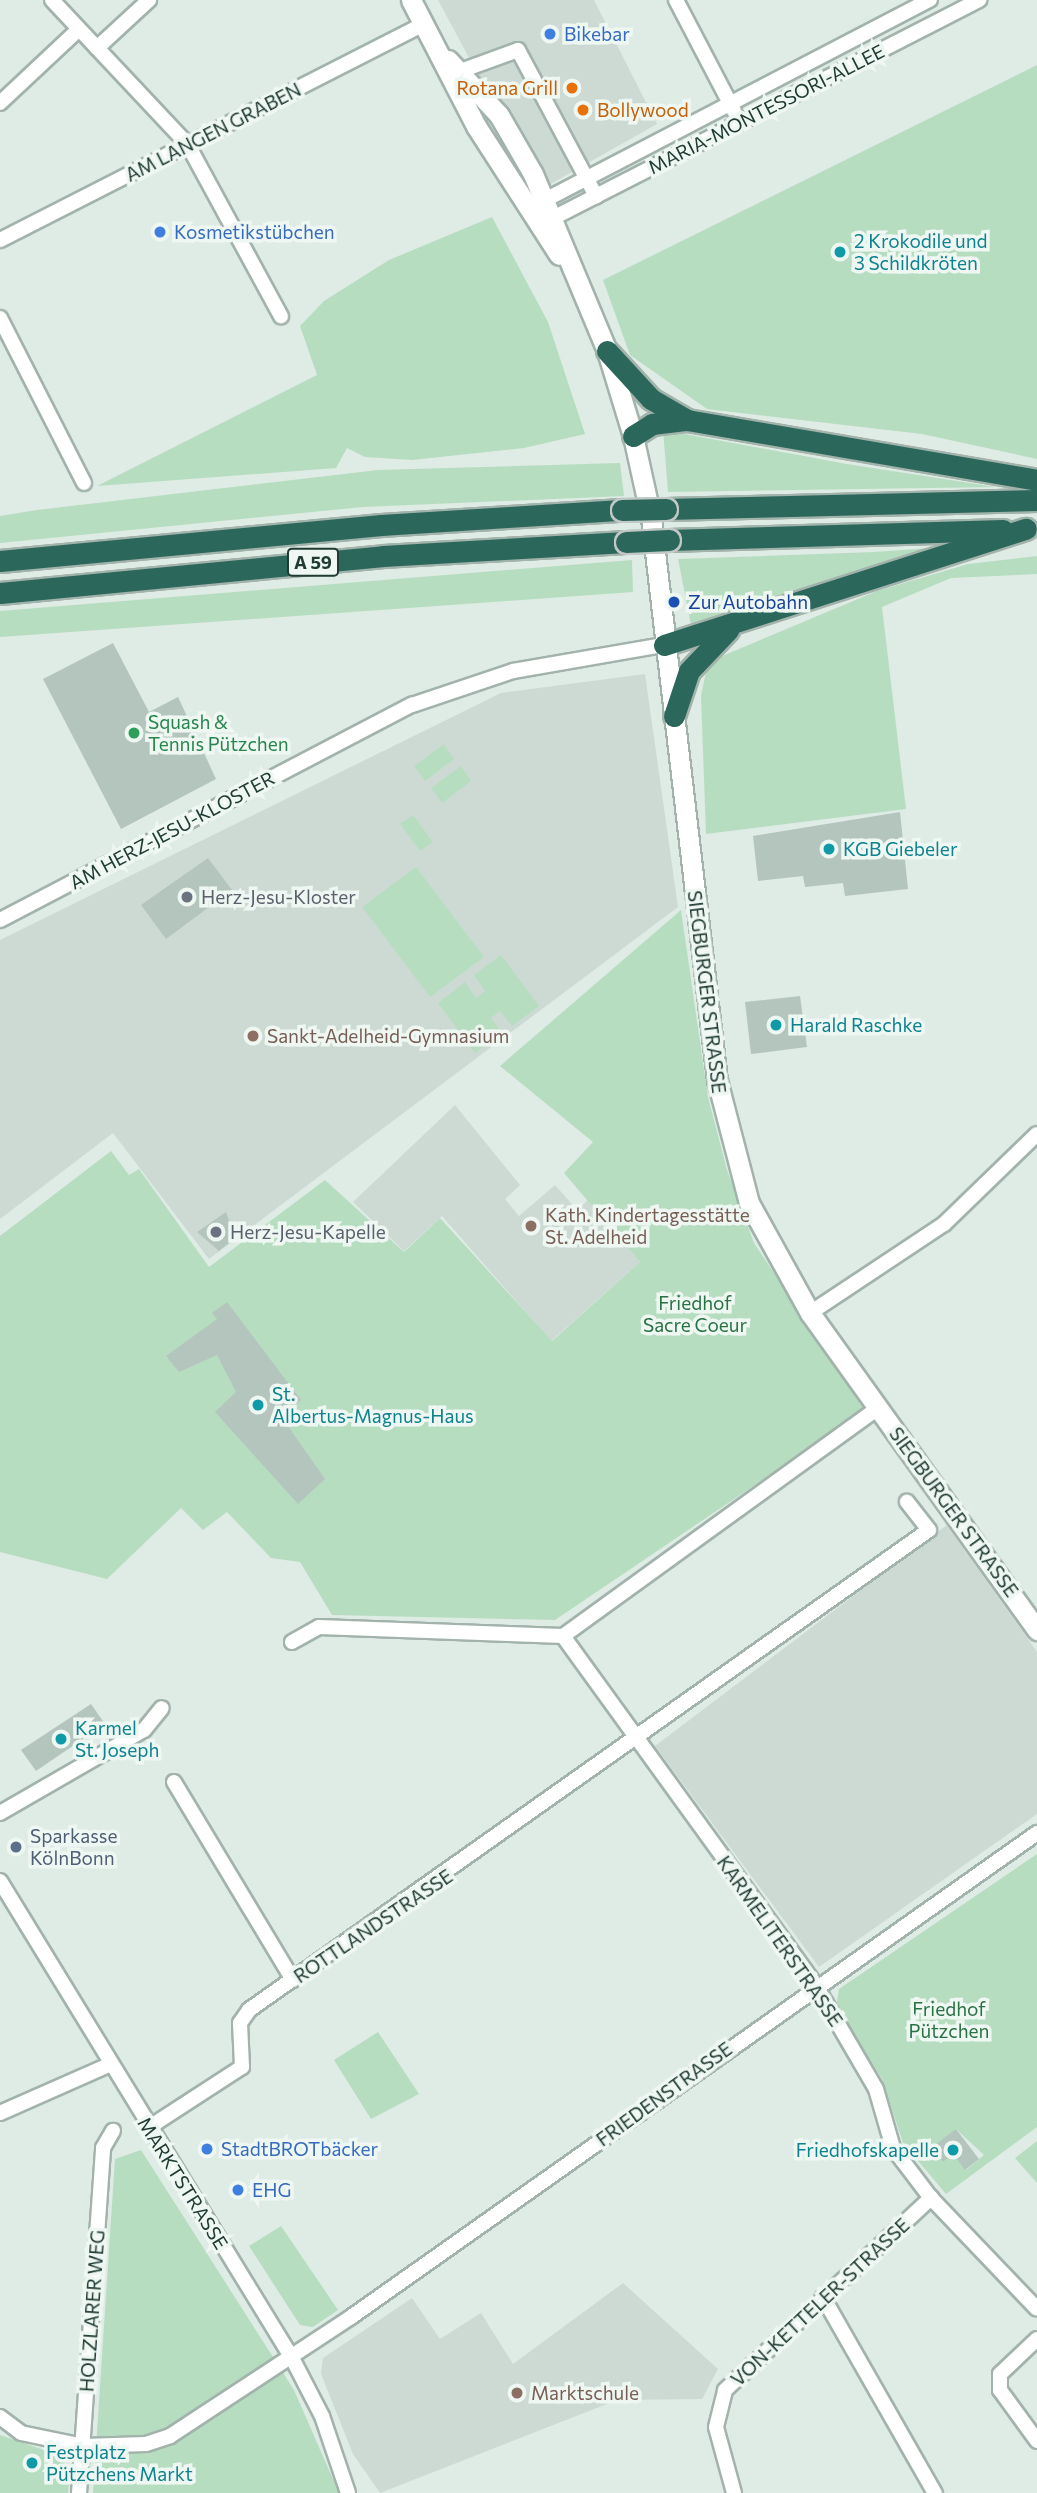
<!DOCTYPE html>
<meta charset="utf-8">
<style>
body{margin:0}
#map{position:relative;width:1037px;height:2493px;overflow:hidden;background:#dfebe5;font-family:Commissioner,sans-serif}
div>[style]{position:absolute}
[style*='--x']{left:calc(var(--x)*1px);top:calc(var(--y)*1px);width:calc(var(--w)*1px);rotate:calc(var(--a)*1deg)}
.built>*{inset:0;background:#cddad4}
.green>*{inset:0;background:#b7ddc0}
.building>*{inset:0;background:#b4c5be}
.roads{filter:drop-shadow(2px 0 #a2b3ac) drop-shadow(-2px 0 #a2b3ac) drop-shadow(0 2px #a2b3ac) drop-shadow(0 -2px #a2b3ac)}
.street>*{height:14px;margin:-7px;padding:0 7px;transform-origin:7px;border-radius:7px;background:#fff}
.secondary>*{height:19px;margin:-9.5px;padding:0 9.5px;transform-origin:9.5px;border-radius:9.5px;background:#fff}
.highway>*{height:21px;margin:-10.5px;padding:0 10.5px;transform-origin:10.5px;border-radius:10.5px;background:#2b675a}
.bridges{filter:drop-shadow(2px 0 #c1c8c6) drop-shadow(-2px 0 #c1c8c6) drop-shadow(0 2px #c1c8c6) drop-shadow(0 -2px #c1c8c6)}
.highway-bridge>*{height:21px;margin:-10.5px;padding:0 10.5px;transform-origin:10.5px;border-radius:10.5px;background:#2b675a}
.dots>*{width:19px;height:19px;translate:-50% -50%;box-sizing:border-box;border:4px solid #eff7f3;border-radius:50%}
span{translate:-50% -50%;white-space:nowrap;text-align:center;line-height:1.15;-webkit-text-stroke:7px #eff7f3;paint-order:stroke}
.shield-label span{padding:2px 5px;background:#eff7f3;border:2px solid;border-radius:5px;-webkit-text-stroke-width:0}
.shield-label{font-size:18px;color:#203b33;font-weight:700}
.shop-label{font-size:19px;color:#366cbe}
.left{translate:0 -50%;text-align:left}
.food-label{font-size:19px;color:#c56008}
.right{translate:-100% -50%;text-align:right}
.street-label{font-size:19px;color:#203b33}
.culture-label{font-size:19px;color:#0d838f}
.transit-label{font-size:19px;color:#164399}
.leisure-label{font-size:19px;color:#27864d}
.worship-label{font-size:19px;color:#5b616d}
.education-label{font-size:19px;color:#785e54}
.park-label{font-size:19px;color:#297244}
.service-label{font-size:19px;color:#4e5e75}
</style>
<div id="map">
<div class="built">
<div style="clip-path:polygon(438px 0,594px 0,657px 124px,540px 190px)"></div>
<div style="clip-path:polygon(645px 674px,678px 907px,209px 1259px,113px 1133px,0 1219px,0 940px,501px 693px)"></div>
<div style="clip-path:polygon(455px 1105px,520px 1185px,505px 1199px,519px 1216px,555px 1185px,577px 1210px,588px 1200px,640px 1262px,551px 1341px,442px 1216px,404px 1251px,353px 1202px)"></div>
<div style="clip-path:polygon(947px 1525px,1037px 1652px,1037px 1814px,819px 1967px,655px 1746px)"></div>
<div style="clip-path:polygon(623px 2283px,718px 2369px,702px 2399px,617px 2400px,380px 2493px,353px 2454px,321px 2374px,323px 2358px,412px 2298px,440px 2339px,481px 2313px,513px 2364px)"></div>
</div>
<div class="green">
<div style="clip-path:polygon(1037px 65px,1037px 459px,922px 434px,707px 409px,630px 355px,603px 280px)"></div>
<div style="clip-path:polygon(492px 217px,548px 322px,585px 434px,524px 448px,412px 460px,365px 457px,347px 448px,336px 468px,97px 486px,317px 375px,300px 326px,324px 301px,389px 260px)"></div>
<div style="clip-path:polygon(663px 430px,847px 464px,996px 487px,668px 492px)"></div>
<div style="clip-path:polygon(620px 463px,624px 496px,363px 507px,0 543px,0 516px,37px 510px,378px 470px)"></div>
<div style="clip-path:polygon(958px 546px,691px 625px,678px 559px,874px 552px)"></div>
<div style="clip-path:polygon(1037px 556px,1037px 574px,951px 578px,882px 607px,906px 809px,706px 834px,701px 696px,708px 662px,877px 591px,968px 564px)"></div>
<div style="clip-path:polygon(632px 560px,633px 592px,0 637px,0 611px)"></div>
<div style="clip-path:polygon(444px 744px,454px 759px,425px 781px,414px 766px)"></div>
<div style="clip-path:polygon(461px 766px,471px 781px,442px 803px,431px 788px)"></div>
<div style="clip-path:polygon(413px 815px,433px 842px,420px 851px,400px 824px)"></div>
<div style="clip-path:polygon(416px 867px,484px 957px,430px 997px,362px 907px)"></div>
<div style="clip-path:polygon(681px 910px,708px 1097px,727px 1170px,754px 1243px,866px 1410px,555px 1620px,332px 1615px,300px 1562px,271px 1558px,227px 1512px,203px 1530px,181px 1508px,107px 1579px,0 1552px,0 1236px,111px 1151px,129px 1175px,139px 1169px,209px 1267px,325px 1180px,404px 1252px,440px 1218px,552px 1341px,640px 1262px,564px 1173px,593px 1142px,500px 1066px)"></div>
<div style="clip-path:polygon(501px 955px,539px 1006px,512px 1026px,500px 1011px,491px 1018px,502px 1033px,475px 1053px,438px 1003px,465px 982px,476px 998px,485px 991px,474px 975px)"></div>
<div style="clip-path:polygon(evenodd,1037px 1854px,1037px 2127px,946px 2194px,903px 2143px,882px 2079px,836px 2007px,839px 1989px,1037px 1854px,956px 2129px,984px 2155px,966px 2170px,953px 2154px,943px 2161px,956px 2129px)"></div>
<div style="clip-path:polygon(378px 2032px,419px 2094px,371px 2119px,334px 2060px)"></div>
<div style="clip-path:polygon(1037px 2141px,1037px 2183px,1015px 2158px)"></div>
<div style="clip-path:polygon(141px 2150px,294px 2390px,339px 2493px,93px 2493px,115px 2159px)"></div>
<div style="clip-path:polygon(281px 2226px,338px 2310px,313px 2327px,300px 2325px,249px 2246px)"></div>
<div style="clip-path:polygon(0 2435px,59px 2455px,70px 2471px,68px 2493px,0 2493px)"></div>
</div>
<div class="building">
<div style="clip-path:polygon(113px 643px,149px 712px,178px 697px,216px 779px,121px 829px,43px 679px)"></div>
<div style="clip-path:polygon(900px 812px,908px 889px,845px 896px,843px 883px,805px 887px,803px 876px,758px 881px,753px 836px)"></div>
<div style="clip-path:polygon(208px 858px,232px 890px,166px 939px,141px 905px)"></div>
<div style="clip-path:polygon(800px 996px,807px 1047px,751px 1054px,745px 1002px)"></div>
<div style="clip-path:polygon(226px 1212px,235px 1238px,219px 1251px,197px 1232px)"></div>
<div style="clip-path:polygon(227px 1302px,301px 1400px,281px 1416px,325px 1479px,298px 1504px,215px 1412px,236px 1392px,217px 1355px,179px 1372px,166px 1356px,217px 1319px,212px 1313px)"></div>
<div style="clip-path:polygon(91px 1704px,105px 1724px,36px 1771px,21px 1750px)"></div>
<div style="clip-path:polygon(956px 2129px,979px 2159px,965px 2170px,953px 2154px,943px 2162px,932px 2147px)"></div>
</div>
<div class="roads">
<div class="street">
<div style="--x:52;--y:0;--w:199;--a:46.8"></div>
<div style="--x:188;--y:145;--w:195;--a:61.5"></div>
<div style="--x:676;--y:0;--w:125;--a:62.4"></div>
<div style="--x:97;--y:48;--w:71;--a:-42.7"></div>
<div style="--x:452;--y:74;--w:70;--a:-20"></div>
<div style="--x:518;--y:50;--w:166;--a:61.9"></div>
<div style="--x:0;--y:103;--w:108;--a:-43.1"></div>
<div style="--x:545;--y:200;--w:434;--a:-27.5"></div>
<div style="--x:553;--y:218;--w:479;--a:-27.1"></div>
<div style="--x:0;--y:240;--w:477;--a:-27"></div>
<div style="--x:0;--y:318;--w:185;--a:63"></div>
<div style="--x:0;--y:920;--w:465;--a:-27.6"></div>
<div style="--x:412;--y:705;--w:107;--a:-18.6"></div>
<div style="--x:513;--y:671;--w:153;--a:-9.8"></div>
<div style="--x:810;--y:1313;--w:161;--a:-33.6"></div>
<div style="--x:944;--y:1224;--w:129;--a:-44.1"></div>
<div style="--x:563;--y:1636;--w:432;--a:54.1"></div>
<div style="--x:816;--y:1986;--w:119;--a:59.8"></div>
<div style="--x:876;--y:2089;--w:61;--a:73.9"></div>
<div style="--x:893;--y:2148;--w:63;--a:52.8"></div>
<div style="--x:931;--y:2198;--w:153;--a:46.3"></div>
<div style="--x:292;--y:1642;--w:31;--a:-29"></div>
<div style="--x:319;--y:1627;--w:244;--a:2.1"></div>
<div style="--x:563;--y:1636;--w:390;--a:-35.9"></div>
<div style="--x:174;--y:1782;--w:231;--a:59"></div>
<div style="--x:0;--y:1813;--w:166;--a:-30"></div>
<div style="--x:144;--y:1730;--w:28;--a:-51"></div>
<div style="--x:0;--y:1881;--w:559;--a:58.53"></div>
<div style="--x:292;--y:2358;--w:65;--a:62.7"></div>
<div style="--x:322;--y:2416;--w:81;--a:71.3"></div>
<div style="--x:0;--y:2113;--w:121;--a:-23.8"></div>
<div style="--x:148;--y:2128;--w:112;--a:-33"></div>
<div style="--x:242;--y:2067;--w:44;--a:-92.6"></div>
<div style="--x:240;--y:2023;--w:16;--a:-55"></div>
<div style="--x:249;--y:2010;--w:832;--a:-35.22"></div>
<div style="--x:929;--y:1530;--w:36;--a:-128"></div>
<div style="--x:823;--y:2297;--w:226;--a:60.3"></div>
<div style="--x:1037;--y:2339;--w:51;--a:136.6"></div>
<div style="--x:1000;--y:2374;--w:16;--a:90"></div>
<div style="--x:1000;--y:2390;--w:63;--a:54"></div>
<div style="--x:0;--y:2417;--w:26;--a:37"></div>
<div style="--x:21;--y:2433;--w:63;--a:11.8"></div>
<div style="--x:83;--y:2446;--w:63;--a:-1.8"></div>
<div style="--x:146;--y:2444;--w:25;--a:-18"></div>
<div style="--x:170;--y:2436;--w:217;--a:-33.3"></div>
<div style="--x:351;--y:2317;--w:840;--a:-35.2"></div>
<div style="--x:79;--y:2493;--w:346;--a:-86"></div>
<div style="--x:103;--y:2148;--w:20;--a:-60"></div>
<div style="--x:734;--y:2493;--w:68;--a:-105.3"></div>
<div style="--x:716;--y:2427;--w:38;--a:-76"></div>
<div style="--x:725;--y:2390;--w:282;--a:-43"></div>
</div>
<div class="secondary">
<div style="--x:411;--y:0;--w:142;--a:62.7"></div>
<div style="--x:476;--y:126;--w:153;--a:57.2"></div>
<div style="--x:448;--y:60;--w:75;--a:47.2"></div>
<div style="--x:499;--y:115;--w:68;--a:60"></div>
<div style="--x:533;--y:174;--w:192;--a:67.3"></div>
<div style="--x:607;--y:351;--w:89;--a:73"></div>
<div style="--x:633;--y:436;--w:84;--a:77.6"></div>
<div style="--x:651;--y:518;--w:566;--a:83.3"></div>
<div style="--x:717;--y:1080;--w:127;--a:75.4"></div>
<div style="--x:749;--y:1203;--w:126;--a:61"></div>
<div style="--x:810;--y:1313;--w:390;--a:54.4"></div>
</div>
<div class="highway">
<div style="--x:607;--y:351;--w:65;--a:47.5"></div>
<div style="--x:651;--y:399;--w:42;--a:30.3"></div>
<div style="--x:687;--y:420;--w:355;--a:9.7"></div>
<div style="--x:633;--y:436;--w:22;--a:-32"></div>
<div style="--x:652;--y:424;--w:35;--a:-7"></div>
<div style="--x:666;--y:509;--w:371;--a:-1.4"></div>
<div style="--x:669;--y:540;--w:334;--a:-1.7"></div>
<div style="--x:0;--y:561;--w:383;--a:-5.4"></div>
<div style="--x:381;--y:525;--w:241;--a:-3.6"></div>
<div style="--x:0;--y:593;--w:385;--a:-5.5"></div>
<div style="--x:383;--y:556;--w:243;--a:-3.3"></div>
<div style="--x:664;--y:645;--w:380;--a:-17.8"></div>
<div style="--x:674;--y:716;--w:47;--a:-71.6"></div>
<div style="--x:689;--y:671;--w:57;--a:-46.4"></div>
</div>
</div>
<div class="bridges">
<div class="highway-bridge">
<div style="--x:622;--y:510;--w:44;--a:-1.3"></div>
<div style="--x:626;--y:542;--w:43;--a:-2.7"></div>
</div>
</div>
<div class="dots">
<div style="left:550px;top:34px;background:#3f7fe0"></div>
<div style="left:572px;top:88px;background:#e8710a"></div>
<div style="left:583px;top:110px;background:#e8710a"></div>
<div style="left:160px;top:232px;background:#3f7fe0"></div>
<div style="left:840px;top:252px;background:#0f9aa8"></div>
<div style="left:674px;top:602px;background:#1a4fb4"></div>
<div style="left:134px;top:733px;background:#2e9e5b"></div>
<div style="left:829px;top:849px;background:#0f9aa8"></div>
<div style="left:187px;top:897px;background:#6b7280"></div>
<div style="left:776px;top:1025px;background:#0f9aa8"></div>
<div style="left:253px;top:1036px;background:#8d6e63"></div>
<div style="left:531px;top:1226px;background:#8d6e63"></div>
<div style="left:216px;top:1232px;background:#6b7280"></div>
<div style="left:258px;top:1405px;background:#0f9aa8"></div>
<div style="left:61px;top:1739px;background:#0f9aa8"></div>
<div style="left:16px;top:1847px;background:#5c6f8a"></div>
<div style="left:207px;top:2149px;background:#3f7fe0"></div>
<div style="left:953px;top:2150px;background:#0f9aa8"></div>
<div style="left:238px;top:2190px;background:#3f7fe0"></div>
<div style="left:517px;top:2393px;background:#8d6e63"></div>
<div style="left:32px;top:2463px;background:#0f9aa8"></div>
</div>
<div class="shield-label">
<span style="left:313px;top:562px">A 59</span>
</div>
<div class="shop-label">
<span class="left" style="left:564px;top:34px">Bikebar</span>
<span class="left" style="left:174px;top:232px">Kosmetikstübchen</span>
<span class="left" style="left:221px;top:2149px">StadtBROTbäcker</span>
<span class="left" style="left:252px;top:2190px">EHG</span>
</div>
<div class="food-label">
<span class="right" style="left:558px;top:88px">Rotana Grill</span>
<span class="left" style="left:597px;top:110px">Bollywood</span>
</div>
<div class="street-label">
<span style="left:766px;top:109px;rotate:-27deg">MARIA-MONTESSORI-ALLEE</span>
<span style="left:213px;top:132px;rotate:-27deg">AM LANGEN GRABEN</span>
<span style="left:172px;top:830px;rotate:-28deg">AM HERZ-JESU-KLOSTER</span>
<span style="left:707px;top:992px;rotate:83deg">SIEGBURGER STRASSE</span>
<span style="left:954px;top:1512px;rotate:54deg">SIEGBURGER STRASSE</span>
<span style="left:373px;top:1926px;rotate:-34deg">ROTTLANDSTRASSE</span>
<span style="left:780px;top:1941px;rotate:55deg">KARMELITERSTRASSE</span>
<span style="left:664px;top:2094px;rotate:-36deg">FRIEDENSTRASSE</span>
<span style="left:183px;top:2183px;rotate:58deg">MARKTSTRASSE</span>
<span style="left:820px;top:2302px;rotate:-43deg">VON-KETTELER-STRASSE</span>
<span style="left:92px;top:2311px;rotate:-86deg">HOLZLARER WEG</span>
</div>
<div class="culture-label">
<span class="left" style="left:854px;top:252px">2 Krokodile und<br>3 Schildkröten</span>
<span class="left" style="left:843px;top:849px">KGB Giebeler</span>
<span class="left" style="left:790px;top:1025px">Harald Raschke</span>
<span class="left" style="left:272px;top:1405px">St.<br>Albertus-Magnus-Haus</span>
<span class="left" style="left:75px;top:1739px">Karmel<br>St. Joseph</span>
<span class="right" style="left:939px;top:2150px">Friedhofskapelle</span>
<span class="left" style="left:46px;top:2463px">Festplatz<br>Pützchens Markt</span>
</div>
<div class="transit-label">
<span class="left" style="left:688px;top:602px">Zur Autobahn</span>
</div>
<div class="leisure-label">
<span class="left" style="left:148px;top:733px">Squash &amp;<br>Tennis Pützchen</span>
</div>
<div class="worship-label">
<span class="left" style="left:201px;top:897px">Herz-Jesu-Kloster</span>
<span class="left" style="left:230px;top:1232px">Herz-Jesu-Kapelle</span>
</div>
<div class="education-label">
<span class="left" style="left:267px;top:1036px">Sankt-Adelheid-Gymnasium</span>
<span class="left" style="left:545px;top:1226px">Kath. Kindertagesstätte<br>St. Adelheid</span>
<span class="left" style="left:531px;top:2393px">Marktschule</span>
</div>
<div class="park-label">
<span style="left:695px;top:1314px">Friedhof<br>Sacre Coeur</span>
<span style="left:949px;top:2020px">Friedhof<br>Pützchen</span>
</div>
<div class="service-label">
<span class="left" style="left:30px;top:1847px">Sparkasse<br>KölnBonn</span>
</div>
</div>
